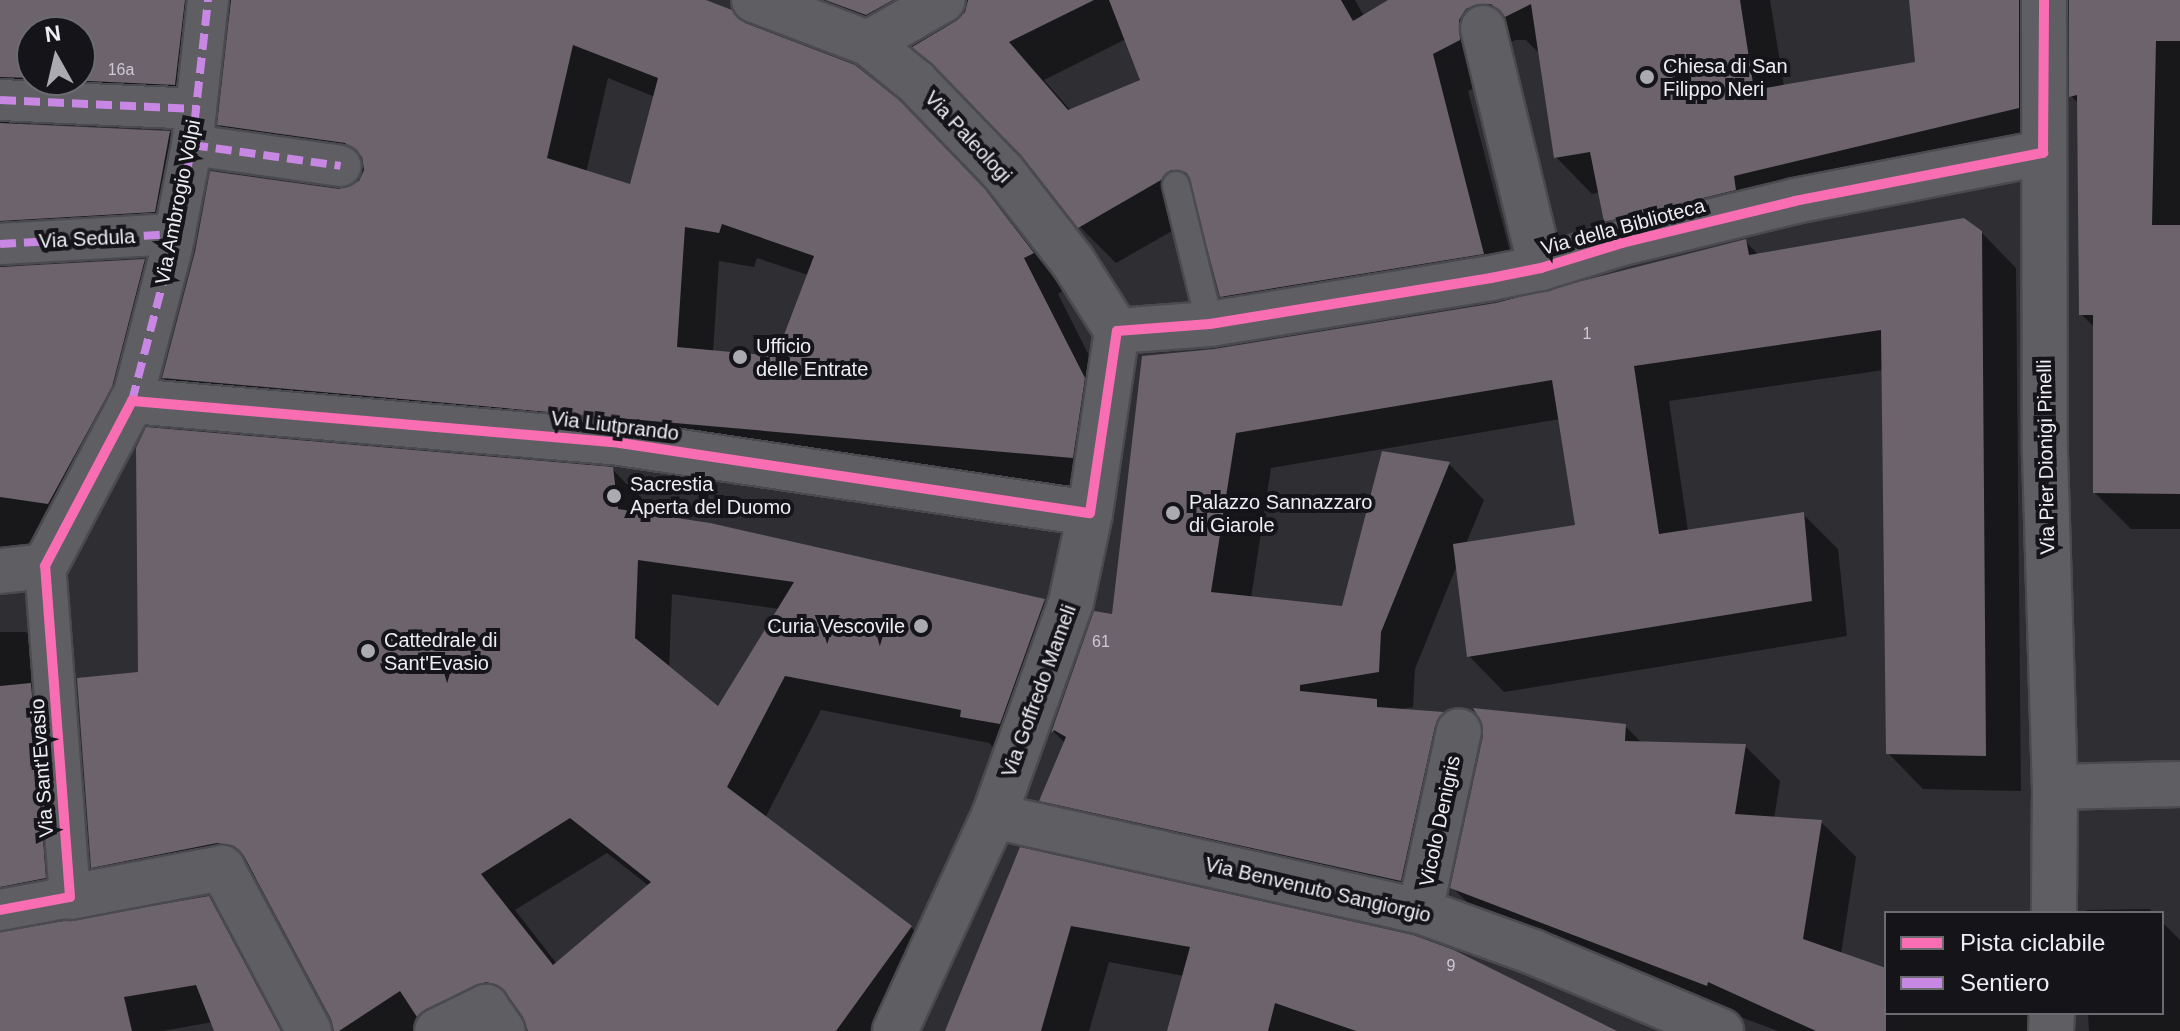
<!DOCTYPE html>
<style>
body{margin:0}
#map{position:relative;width:2180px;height:1031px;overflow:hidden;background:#2e2e33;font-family:Helvetica,sans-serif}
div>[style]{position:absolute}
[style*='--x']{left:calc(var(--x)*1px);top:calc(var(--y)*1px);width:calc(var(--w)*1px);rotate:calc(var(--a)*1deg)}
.shadow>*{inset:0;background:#0007}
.building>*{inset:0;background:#6c636d}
.roads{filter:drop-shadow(2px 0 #4a4a4f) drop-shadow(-2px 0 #4a4a4f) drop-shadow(0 2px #4a4a4f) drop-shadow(0 -2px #4a4a4f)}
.service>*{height:26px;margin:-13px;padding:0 13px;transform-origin:13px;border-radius:13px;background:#5f5e63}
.pedestrian>*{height:40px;margin:-20px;padding:0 20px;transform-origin:20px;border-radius:20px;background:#5f5e63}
.minor>*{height:44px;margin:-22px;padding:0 22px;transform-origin:22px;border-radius:22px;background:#5f5e63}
.quiet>*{height:8px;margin-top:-4px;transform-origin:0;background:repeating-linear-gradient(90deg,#c787e3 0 16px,transparent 0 24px)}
.cycleway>*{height:10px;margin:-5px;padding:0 5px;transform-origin:5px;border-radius:5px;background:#f96db3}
.dots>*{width:22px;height:22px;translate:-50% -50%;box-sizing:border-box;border:4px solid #151419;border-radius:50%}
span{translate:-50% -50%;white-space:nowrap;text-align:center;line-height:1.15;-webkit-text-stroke:8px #151419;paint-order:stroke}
.number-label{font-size:16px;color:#cecad3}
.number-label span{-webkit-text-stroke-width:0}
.poi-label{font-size:20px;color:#eeedf5}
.left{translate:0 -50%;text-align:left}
.right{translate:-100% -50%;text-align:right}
.street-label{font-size:20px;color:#eeedf5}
.legend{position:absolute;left:1884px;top:911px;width:280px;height:104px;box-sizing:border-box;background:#151419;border:2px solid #6c6b71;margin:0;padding:10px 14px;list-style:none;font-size:24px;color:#eeedf5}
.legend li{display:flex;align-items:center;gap:16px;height:40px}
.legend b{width:40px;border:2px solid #6c6b71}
.north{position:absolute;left:16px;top:16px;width:80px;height:80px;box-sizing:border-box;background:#151419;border:2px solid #6c6b71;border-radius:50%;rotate:352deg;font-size:22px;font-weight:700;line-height:32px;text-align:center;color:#eeedf5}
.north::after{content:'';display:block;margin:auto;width:28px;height:36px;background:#abaab1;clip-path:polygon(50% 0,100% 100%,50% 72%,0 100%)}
</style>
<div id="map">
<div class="shadow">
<div style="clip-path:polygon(evenodd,0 0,701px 0,934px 138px,1019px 226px,1067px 288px,1058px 294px,1119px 415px,1107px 492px,199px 413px,164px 378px,339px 191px,360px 182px,363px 175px,254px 160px,219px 125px,231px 16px,220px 32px,210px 119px,24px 115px,17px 126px,170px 133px,205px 168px,190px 246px,22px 260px,15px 268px,144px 261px,179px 296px,146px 423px,83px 538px,0 590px,0 0,32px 32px,80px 32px,80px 80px,32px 80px,32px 32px,0 0,608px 78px,655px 97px,632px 187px,586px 173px,608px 78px,0 0,757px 258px,808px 275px,778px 358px,713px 352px,719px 261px,754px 267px,757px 258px)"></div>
<div style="clip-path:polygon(evenodd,804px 0,1355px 0,1364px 16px,1391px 0,1770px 0,1784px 87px,1918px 63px,1911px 0,2054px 0,2055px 145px,1642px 258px,1605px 222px,1600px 192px,1592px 194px,1556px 157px,1540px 54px,1526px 40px,1516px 40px,1503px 46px,1496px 77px,1468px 91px,1520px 290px,1259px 333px,1222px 296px,1200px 215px,1116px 263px,1079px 226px,1024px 155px,914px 46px,904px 51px,804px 0,1126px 39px,1143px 81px,1071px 111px,1044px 80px,1126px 39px)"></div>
<div style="clip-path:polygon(2071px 0,2180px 0,2180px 529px,2131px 529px,2095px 493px,2095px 328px,2081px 314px,2079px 104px,2071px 96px)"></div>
<div style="clip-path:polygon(evenodd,1981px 232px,2016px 268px,2021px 791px,1923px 789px,1888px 753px,1884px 370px,1669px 401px,1688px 531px,1803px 514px,1838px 549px,1847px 636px,1504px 692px,1469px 656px,1457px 565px,1415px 669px,1413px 707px,1400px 709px,1443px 714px,1478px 749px,1469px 762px,1436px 915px,1077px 835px,1042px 800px,1065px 743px,1054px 732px,1096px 613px,1113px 617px,1214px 351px,1496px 304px,1745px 241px,1760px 256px,1981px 232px,1560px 419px,1577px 526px,1466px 544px,1484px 500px,1449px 464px,1343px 608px,1251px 598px,1271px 468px,1560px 419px)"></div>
<div style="clip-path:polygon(evenodd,612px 469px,647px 505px,649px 515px,710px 525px,1044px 601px,1080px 636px,998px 752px,989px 743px,821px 710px,765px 818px,911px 927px,946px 963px,896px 1031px,529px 1031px,524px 1016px,490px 1031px,335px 1031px,333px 1019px,258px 878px,128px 902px,93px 867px,140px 674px,612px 469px,672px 594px,780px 609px,718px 709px,669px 669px,672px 594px,612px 469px,607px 853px,649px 886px,557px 964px,515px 910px,607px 853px)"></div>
<div style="clip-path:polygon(0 632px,26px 632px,61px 667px,80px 913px,21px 927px,17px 932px,208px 898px,243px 934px,295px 1031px,216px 1031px,213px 1022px,162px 1031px,0 1031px)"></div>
<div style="clip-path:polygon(1625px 726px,1643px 744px,1745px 746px,1780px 781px,1774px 819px,1821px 822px,1856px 857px,1841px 954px,1886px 970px,1886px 1013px,2057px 1013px,2056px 1031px,1778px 1031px,1488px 923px,1453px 888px)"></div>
<div style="clip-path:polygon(1021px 850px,1615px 1031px,1169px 1031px,1184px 976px,1109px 962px,1089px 1031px,947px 1031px)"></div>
<div style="clip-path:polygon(2150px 909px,2153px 913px,2087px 913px,2086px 910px)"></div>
<div style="clip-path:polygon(2162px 922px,2180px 940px,2180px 1031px,2089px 1031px,2088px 1013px,2162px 1013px)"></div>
</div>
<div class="building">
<div style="clip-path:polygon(0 0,185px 0,175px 85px,66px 80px,80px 80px,80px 32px,32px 32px,32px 78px,0 77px)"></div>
<div style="clip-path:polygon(evenodd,231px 0,706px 0,732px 10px,745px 23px,855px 65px,899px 100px,984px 188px,1034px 253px,1024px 258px,1085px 378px,1073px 458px,162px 378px,195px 252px,210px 171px,339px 189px,359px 181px,364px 170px,362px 157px,345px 143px,217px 125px,231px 0,573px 45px,658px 78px,630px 184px,547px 158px,573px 45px,231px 0,722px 224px,814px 256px,776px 356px,677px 347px,685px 227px,719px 233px,722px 224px)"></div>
<div style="clip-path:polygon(825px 0,893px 0,866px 15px)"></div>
<div style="clip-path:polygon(968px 0,1094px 0,1009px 42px,1068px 110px,1140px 80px,1109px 0,1341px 0,1353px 21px,1388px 0,1740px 0,1754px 90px,1915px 62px,1909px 0,2019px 0,2019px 108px,1734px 176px,1736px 190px,1604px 222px,1590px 152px,1554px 158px,1531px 4px,1505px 17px,1491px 4px,1478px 4px,1466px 9px,1459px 20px,1460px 40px,1433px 54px,1484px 254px,1220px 297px,1187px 173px,1171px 170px,1161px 180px,1078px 228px,1021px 155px,912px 47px,956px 21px,965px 12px)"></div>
<div style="clip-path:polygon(2069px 0,2180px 0,2180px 41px,2156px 41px,2152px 225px,2180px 225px,2180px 494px,2093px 493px,2093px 315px,2079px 315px,2077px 95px,2069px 97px)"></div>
<div style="clip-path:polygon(0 123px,170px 131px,155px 212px,0 221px)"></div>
<div style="clip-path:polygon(1964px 218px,1982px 231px,1986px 756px,1886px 754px,1881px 330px,1634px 366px,1659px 534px,1804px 512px,1812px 601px,1467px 657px,1453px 544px,1575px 525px,1552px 380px,1236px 433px,1211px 592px,1342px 606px,1382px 451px,1450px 462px,1381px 632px,1379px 672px,1300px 685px,1300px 691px,1377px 699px,1377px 707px,1444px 712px,1435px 726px,1401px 881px,1039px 801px,1066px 737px,1054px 730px,1051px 733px,1094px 611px,1112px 614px,1142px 356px,1214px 349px,1496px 303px,1746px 239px,1749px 255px)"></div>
<div style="clip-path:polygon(145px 259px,112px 387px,48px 504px,0 497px,0 267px)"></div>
<div style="clip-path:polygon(evenodd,146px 427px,613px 467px,618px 509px,710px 523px,1045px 599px,1000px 724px,960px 717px,961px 710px,785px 676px,727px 787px,912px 926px,836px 1031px,528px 1031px,523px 1017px,506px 993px,497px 985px,486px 982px,426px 1009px,417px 1017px,400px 991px,339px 1031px,334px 1031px,331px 1019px,244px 856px,234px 846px,217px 843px,91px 868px,77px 678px,138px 672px,136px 448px,146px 427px,638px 560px,794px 582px,718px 706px,635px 638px,638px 560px,146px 427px,570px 818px,651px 882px,553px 965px,481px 874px,570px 818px)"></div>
<div style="clip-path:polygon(31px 683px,46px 878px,0 887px,0 686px)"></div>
<div style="clip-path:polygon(1473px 708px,1626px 724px,1625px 741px,1746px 744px,1735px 814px,1822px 820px,1803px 939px,1886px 968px,1886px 1031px,1816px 1031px,1708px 982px,1707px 986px,1450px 888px,1483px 736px,1482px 723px)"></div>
<div style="clip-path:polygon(1020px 847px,1413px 935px,1454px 950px,1617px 1031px,1356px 1031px,1275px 1003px,1268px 1031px,1167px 1031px,1190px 947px,1071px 926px,1041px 1031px,945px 1031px)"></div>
<div style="clip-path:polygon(209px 896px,281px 1031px,214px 1031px,196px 985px,124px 997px,132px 1031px,0 1031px,0 932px)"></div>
</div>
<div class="roads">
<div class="service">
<div style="--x:1176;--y:185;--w:143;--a:76.3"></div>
</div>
<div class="pedestrian">
<div style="--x:0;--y:100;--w:196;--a:2.6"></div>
<div style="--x:192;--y:145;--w:150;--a:8"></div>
<div style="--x:0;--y:244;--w:175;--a:-3.3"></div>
<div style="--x:132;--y:401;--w:159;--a:-75.4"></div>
<div style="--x:172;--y:247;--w:104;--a:-78.9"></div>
<div style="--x:192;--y:145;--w:146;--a:-83.7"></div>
<div style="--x:0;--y:910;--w:71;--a:-10.5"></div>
<div style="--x:70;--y:897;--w:332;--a:-94.3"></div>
</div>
<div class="minor">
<div style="--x:754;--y:0;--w:122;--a:20.7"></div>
<div style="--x:868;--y:43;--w:62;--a:39.1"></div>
<div style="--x:916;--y:82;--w:125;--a:46"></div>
<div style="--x:1003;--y:172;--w:114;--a:52.1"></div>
<div style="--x:1073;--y:262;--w:82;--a:57.5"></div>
<div style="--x:2044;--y:0;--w:454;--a:89.9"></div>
<div style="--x:2045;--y:454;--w:333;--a:88.3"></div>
<div style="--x:2055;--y:787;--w:126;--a:90.5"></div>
<div style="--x:1483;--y:28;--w:247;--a:76.4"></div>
<div style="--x:868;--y:43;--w:86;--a:-29.8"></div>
<div style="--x:1117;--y:331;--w:93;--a:-4.3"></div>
<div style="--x:1210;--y:324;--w:285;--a:-9.3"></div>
<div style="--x:1491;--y:278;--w:51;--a:-11.3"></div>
<div style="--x:1541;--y:268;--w:85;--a:-17.2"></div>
<div style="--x:1622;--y:243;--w:178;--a:-13.6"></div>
<div style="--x:1795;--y:201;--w:253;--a:-11"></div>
<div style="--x:0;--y:571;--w:45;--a:-6.3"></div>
<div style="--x:45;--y:566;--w:187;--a:-62.2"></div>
<div style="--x:132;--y:401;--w:490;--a:4.9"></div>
<div style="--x:620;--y:443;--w:475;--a:8.5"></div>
<div style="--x:2055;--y:787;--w:125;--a:-1.4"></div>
<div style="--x:994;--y:816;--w:436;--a:12.6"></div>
<div style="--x:1420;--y:911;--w:120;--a:19.9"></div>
<div style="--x:1533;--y:952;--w:204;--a:22.8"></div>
<div style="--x:70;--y:897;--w:155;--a:-10.8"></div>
<div style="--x:222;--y:868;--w:185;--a:61.9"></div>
<div style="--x:1420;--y:911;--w:184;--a:-77.8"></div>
<div style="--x:437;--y:1031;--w:55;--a:-26.1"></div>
<div style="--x:486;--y:1007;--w:29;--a:55"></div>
<div style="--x:895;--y:1031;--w:237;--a:-65.3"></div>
<div style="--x:994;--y:816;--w:227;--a:-70.2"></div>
<div style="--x:1071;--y:602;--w:91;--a:-77.9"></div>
<div style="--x:1090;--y:513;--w:184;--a:-81.6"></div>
<div style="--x:2051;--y:1031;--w:18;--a:-87"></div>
</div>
</div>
<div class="quiet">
<div style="--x:0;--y:100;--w:196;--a:2.6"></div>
<div style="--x:192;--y:145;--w:150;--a:8"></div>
<div style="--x:0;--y:244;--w:175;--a:-3.3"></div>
<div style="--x:132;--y:401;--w:159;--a:-75.4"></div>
<div style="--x:172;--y:247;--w:104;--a:-78.9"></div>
<div style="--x:192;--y:145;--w:146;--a:-83.7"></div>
</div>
<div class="cycleway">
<div style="--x:0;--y:910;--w:71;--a:-10.5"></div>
<div style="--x:70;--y:897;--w:332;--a:-94.3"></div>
<div style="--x:45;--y:566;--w:187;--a:-62.2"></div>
<div style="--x:132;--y:401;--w:490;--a:4.9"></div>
<div style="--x:620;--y:443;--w:475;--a:8.5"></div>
<div style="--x:1090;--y:513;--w:184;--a:-81.6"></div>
<div style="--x:1117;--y:331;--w:93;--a:-4.3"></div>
<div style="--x:1210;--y:324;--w:285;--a:-9.3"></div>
<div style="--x:1491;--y:278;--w:51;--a:-11.3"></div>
<div style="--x:1541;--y:268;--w:85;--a:-17.2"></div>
<div style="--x:1622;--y:243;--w:178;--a:-13.6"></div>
<div style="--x:1795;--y:201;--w:253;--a:-11"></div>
<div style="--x:2043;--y:153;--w:153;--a:-89.6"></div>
</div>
<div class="dots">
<div style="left:1647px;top:77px;background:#abaab1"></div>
<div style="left:740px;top:357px;background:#abaab1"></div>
<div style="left:614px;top:496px;background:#abaab1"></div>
<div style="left:1173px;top:513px;background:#abaab1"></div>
<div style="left:921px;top:626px;background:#abaab1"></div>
<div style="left:368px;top:651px;background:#abaab1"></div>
</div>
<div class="number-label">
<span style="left:121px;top:70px">16a</span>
<span style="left:1587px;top:334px">1</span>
<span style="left:1101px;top:642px">61</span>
<span style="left:1451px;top:966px">9</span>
</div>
<div class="poi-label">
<span class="left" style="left:1663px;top:78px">Chiesa di San<br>Filippo Neri</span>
<span class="left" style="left:756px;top:358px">Ufficio<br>delle Entrate</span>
<span class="left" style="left:630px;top:496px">Sacrestia<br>Aperta del Duomo</span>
<span class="left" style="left:1189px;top:514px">Palazzo Sannazzaro<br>di Giarole</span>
<span class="right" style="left:905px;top:626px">Curia Vescovile</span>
<span class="left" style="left:384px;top:652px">Cattedrale di<br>Sant'Evasio</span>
</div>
<div class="street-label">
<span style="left:968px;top:137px;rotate:47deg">Via Paleologi</span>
<span style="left:178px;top:202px;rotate:-79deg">Via Ambrogio Volpi</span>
<span style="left:1623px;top:227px;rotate:-15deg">Via della Biblioteca</span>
<span style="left:87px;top:239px;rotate:-3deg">Via Sedula</span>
<span style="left:615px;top:426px;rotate:7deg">Via Liutprando</span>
<span style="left:2046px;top:457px;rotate:-91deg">Via Pier Dionigi Pinelli</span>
<span style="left:1039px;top:691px;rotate:-70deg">Via Goffredo Mameli</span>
<span style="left:42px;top:768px;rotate:-94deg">Via Sant'Evasio</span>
<span style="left:1440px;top:821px;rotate:-78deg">Vicolo Denigris</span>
<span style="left:1318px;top:890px;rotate:13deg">Via Benvenuto Sangiorgio</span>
</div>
<ul class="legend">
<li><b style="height:10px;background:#f96db3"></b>Pista ciclabile</li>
<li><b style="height:10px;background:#c787e3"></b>Sentiero</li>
</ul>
<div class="north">N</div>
</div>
